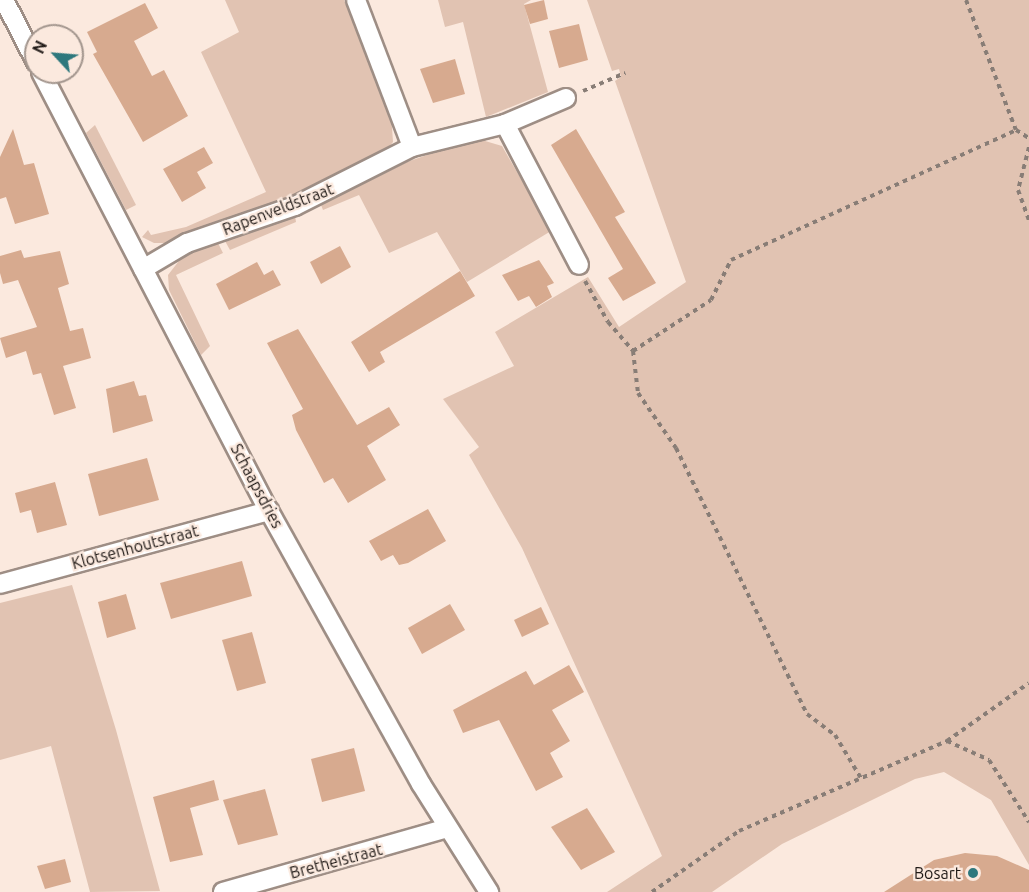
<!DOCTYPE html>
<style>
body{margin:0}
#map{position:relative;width:1029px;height:892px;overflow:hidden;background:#fbe9de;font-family:Ubuntu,sans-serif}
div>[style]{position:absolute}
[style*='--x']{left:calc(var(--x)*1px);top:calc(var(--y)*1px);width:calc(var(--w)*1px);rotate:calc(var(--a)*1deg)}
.green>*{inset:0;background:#e1c3b2}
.building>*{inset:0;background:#d7aa8f}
.path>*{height:4px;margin-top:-2px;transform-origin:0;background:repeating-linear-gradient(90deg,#887d76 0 4.5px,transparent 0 9px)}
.roads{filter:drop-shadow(2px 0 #9e8e85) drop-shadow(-2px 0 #9e8e85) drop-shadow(0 2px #9e8e85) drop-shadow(0 -2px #9e8e85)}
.minor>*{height:18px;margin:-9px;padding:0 9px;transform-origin:9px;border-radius:9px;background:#fff}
.dots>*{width:16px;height:16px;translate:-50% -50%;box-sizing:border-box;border:3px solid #fbe9de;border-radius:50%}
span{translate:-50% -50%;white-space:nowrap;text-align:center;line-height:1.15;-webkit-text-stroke:4.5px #fbe9de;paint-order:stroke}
.street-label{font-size:16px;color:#1f1916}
.poi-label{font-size:16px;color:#1f1916}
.right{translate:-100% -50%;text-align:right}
.north{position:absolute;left:24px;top:24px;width:60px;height:60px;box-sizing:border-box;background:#fbe9de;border:2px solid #a3968e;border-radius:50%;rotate:296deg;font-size:16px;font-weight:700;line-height:24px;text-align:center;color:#1f1916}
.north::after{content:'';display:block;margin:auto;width:21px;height:27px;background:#2e787d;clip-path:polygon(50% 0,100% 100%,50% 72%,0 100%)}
</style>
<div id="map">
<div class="green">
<div style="clip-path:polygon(225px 0,344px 0,391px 113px,393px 142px,384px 153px,297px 196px,168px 243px,154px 243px,142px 237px,148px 230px,151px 235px,186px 227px,266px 192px,201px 52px,239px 32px)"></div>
<div style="clip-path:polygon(438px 0,531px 0,524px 4px,548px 92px,486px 117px,463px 22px,445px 27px)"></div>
<div style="clip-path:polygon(587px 0,1029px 0,1029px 865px,991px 800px,944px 772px,915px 779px,782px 844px,712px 892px,607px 892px,662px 856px,522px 548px,469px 455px,479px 447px,443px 399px,514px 366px,495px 332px,588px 277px,619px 327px,686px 282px,615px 81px,621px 77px,619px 69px,612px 71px)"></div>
<div style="clip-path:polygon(95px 125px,136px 205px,126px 210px,86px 133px)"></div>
<div style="clip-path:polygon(475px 138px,502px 146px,551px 231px,467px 282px,437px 232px,389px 253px,359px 195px,323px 210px,321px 205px,407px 162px)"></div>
<div style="clip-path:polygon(295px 216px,296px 222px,230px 250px,225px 241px)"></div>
<div style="clip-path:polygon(218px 243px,223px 253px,176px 275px,210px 346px,201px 355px,169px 290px,168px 275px,182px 257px)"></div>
<div style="clip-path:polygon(72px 585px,116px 730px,160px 891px,90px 892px,51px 746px,0 760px,0 603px)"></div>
</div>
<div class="building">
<div style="clip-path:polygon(544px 0,548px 19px,530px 24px,524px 5px)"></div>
<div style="clip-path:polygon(145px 3px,158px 28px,134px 41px,152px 76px,164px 70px,188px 116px,143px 142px,93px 54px,97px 52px,87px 32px)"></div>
<div style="clip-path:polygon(579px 24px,588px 60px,559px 68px,549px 31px)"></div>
<div style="clip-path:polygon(455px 59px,465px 94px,433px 103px,420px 69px)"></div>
<div style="clip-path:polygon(13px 129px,24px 165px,34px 163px,49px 214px,15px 224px,6px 197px,0 199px,0 157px)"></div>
<div style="clip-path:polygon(576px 129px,625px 212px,615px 217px,656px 283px,623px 301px,608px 278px,623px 269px,551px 145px)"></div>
<div style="clip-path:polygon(204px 147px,213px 163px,197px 172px,206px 188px,182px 202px,163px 169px)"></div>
<div style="clip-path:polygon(340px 246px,351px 267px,321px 284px,310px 262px)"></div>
<div style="clip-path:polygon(21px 250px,24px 258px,60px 251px,69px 284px,58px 288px,70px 331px,83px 328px,91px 358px,63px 366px,76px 408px,54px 415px,41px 373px,33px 375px,26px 351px,6px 358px,0 338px,37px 327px,18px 280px,3px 284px,0 273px,0 256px)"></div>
<div style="clip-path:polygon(539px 260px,554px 283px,547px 286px,552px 297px,536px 307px,529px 296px,518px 301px,502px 275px)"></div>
<div style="clip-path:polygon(257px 262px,264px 275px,273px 270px,281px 285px,229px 310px,216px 284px)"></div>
<div style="clip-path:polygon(460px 271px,475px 296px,380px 352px,385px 362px,369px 372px,351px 342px)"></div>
<div style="clip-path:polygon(298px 329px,357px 425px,389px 407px,400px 425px,367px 446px,386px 480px,348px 503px,333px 478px,324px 483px,296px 430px,292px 415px,303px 409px,267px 343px)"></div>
<div style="clip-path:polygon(134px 381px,139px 396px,146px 395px,153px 421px,113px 433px,106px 389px)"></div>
<div style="clip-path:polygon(147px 458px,159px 500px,99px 516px,88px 474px)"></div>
<div style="clip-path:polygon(55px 482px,67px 525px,37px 533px,31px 510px,20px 513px,15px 493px)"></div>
<div style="clip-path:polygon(428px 509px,446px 541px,408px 563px,399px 565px,393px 555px,381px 561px,369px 541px)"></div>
<div style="clip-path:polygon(242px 561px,252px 596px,171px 619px,160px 583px)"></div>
<div style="clip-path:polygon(126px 594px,136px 629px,107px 638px,98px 602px)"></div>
<div style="clip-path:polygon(450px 604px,465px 630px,422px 654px,408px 628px)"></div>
<div style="clip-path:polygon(541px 607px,549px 624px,522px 637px,514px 620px)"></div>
<div style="clip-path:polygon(252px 632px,266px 683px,237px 691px,222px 640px)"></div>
<div style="clip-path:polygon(569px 665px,584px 692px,552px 710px,570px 741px,550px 753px,563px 777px,536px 791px,499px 720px,463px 733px,453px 710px,526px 671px,534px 685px)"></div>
<div style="clip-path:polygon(354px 748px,365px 791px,322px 802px,311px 759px)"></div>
<div style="clip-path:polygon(214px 780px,219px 800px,190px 808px,203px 855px,170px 862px,153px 797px)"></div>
<div style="clip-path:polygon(265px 789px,278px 835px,238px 845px,223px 800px)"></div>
<div style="clip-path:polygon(587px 808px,615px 852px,581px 870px,551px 827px)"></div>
<div style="clip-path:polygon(965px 853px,997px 856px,1029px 870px,1029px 892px,884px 892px,934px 860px)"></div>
<div style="clip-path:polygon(65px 859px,71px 882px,45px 889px,37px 866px)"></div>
</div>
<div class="path">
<div style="--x:966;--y:0;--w:139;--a:69"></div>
<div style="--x:583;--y:91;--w:46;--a:-23.2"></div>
<div style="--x:1029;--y:147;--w:44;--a:104.3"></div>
<div style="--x:1018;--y:190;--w:33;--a:70"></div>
<div style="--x:585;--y:281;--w:47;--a:60.7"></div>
<div style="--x:608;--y:322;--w:38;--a:49"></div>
<div style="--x:633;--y:351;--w:42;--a:83.2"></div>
<div style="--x:638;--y:393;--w:67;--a:55.4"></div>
<div style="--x:676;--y:448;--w:297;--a:63.8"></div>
<div style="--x:807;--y:714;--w:35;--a:37"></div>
<div style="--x:835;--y:735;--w:52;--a:59"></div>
<div style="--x:633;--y:351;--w:93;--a:-33.2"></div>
<div style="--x:711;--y:300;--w:45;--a:-63.4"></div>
<div style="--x:731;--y:260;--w:313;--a:-24.5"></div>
<div style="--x:1016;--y:130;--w:15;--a:32"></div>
<div style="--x:947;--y:741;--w:100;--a:-35.3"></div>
<div style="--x:652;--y:892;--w:106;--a:-35"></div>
<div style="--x:739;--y:831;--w:227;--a:-23.4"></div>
<div style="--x:947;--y:741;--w:46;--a:24.3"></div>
<div style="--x:989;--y:760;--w:74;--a:57.2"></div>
</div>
<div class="roads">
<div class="minor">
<div style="--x:4;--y:0;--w:70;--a:62.7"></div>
<div style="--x:356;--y:0;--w:157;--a:69.1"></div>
<div style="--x:41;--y:72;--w:495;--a:62.6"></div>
<div style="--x:269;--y:511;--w:312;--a:60.9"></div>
<div style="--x:421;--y:784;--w:128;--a:57.8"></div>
<div style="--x:566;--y:98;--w:66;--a:156.9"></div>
<div style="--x:505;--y:124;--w:159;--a:62.3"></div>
<div style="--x:143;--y:269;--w:51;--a:-30.6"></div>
<div style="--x:187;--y:243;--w:114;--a:-18.9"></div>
<div style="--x:295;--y:206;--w:131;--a:-26.8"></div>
<div style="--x:412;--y:147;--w:96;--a:-13.9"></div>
<div style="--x:0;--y:584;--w:279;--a:-15.2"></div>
<div style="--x:223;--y:892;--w:233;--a:-15.9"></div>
</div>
</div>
<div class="dots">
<div style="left:973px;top:873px;background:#2e787d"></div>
</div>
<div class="street-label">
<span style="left:278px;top:209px;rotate:-21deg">Rapenveldstraat</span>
<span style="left:257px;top:486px;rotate:62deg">Schaapsdries</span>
<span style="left:135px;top:547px;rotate:-15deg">Klotsenhoutstraat</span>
<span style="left:336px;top:861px;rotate:-15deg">Bretheistraat</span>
</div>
<div class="poi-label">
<span class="right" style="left:961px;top:873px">Bosart</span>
</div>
<div class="north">N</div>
</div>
